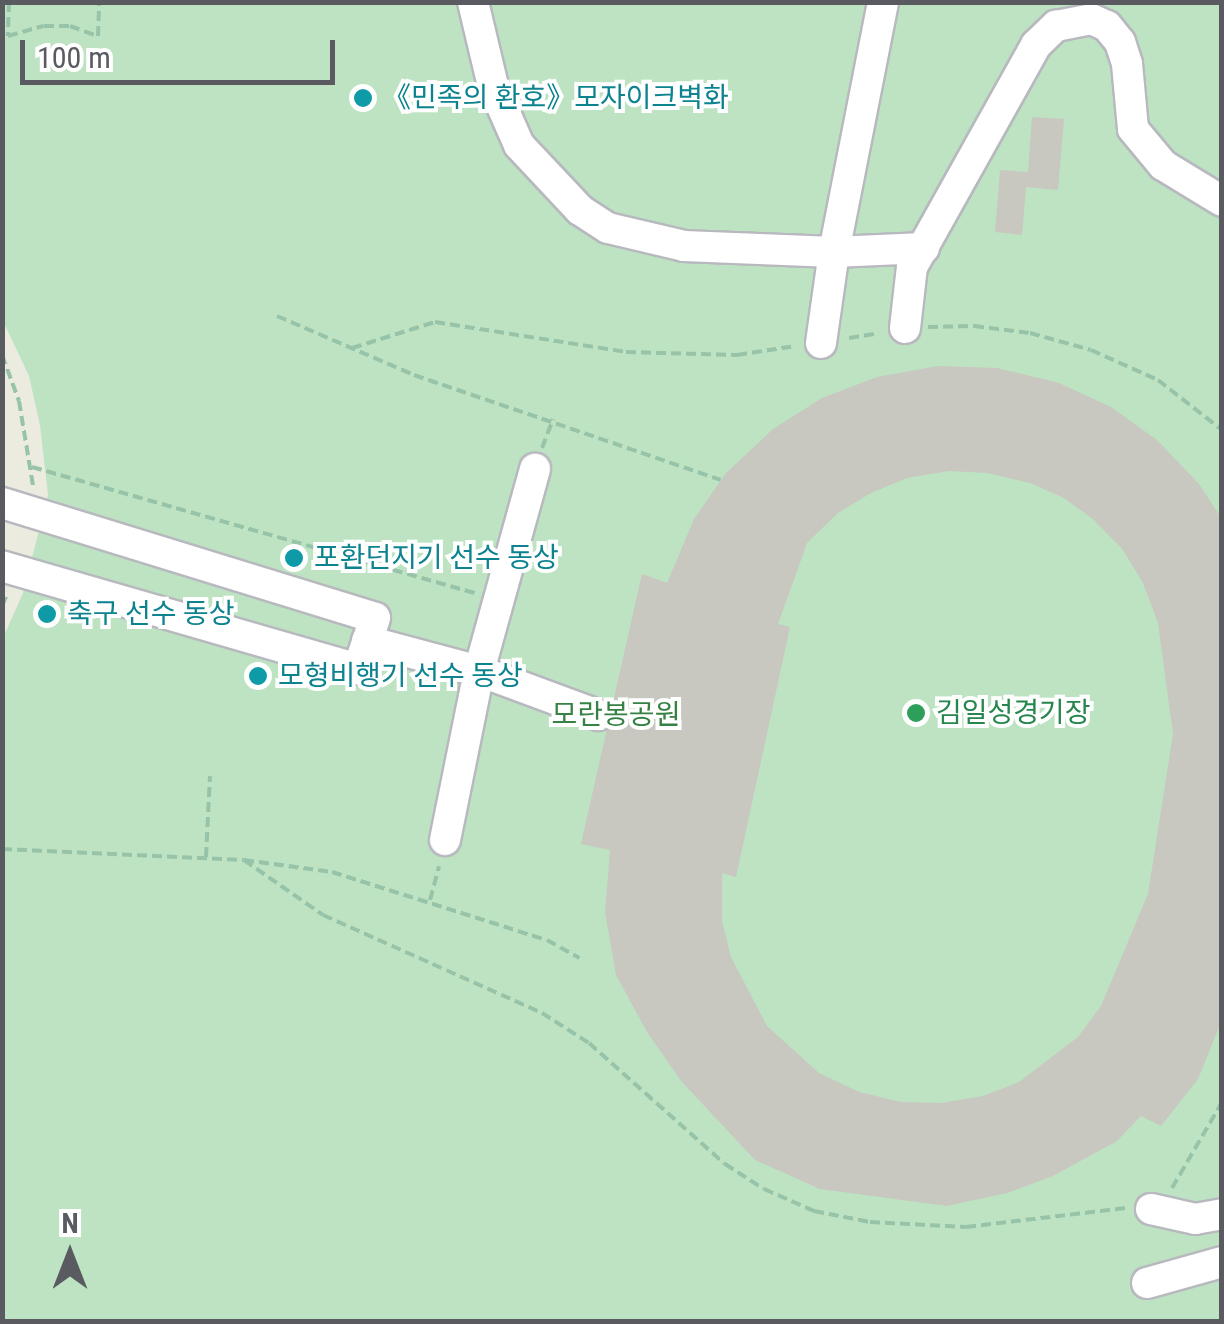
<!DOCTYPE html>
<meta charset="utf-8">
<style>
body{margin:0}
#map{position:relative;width:1224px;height:1324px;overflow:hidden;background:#ecebe0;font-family:"Roboto Condensed","Noto Sans KR",sans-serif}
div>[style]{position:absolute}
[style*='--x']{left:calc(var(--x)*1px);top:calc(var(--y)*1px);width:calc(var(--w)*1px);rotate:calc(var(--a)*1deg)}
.green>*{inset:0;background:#bde3c2}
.building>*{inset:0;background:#c8c7c0}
.path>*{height:4px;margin-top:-2px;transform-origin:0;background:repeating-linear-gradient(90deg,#97c3a9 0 10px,transparent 0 15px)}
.roads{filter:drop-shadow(2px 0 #b8b9bf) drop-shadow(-2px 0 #b8b9bf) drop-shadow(0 2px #b8b9bf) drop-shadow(0 -2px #b8b9bf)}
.minor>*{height:30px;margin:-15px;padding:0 15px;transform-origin:15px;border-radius:15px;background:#fff}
.dots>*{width:28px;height:28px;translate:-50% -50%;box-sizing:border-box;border:5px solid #fff;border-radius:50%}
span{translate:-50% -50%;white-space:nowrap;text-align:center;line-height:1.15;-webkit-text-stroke:8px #fff;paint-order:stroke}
.culture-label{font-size:28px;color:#0d838f}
.left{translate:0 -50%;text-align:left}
.leisure-label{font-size:28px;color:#27864d}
.park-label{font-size:28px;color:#378145}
.frame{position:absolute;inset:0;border:5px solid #595b61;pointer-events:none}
.north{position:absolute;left:20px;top:1204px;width:100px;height:100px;-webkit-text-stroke:8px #fff;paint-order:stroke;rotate:0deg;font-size:28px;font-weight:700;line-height:40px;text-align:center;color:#595b61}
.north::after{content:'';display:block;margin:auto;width:35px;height:45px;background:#595b61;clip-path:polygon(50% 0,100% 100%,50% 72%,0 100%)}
.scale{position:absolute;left:20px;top:40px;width:315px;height:45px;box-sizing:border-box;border:5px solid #595b61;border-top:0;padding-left:12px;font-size:30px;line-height:35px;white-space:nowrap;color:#595b61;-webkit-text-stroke:8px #fff;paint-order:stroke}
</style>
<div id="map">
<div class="green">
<div style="clip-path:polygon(3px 3px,1221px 3px,1221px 1321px,3px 1322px,3px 638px,23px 593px,48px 495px,40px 425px,29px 376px,3px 321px)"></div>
</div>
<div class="building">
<div style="clip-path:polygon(1032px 117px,1064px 119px,1058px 190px,1026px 187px,1022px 235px,995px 232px,1000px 170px,1028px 172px)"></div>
<div style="clip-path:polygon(evenodd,938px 366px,997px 368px,1059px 383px,1111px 407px,1157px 440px,1199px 484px,1222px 519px,1222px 1020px,1198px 1079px,1161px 1126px,1141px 1116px,1117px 1141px,1053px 1176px,1007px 1193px,947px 1206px,820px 1189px,755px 1160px,682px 1082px,647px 1032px,616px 975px,605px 912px,610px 850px,581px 844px,642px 574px,667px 583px,694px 519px,726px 473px,773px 429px,822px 398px,877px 377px,938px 366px,949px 471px,988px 473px,1030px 483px,1064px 498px,1094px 520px,1123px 550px,1143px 583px,1158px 623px,1173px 734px,1148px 894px,1101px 1006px,1078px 1037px,1019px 1082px,983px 1096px,941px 1103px,901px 1102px,859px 1092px,819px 1073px,767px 1026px,731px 957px,722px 921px,722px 873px,736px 877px,790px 627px,778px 624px,807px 543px,838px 513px,871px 493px,907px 478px,949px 471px)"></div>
</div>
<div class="path">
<div style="--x:9;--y:2;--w:34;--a:92"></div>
<div style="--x:8;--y:36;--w:37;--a:-16"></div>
<div style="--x:44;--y:26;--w:26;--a:0"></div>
<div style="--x:70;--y:26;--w:30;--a:20"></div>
<div style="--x:98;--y:36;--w:34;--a:-88"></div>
<div style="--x:277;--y:316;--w:149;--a:23.3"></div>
<div style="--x:414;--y:375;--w:324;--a:18.9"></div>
<div style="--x:928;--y:327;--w:46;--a:-1.2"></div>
<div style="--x:974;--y:326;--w:56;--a:7.1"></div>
<div style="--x:1030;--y:333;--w:63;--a:15.6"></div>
<div style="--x:1091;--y:350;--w:73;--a:24.1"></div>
<div style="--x:1158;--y:380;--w:81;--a:38"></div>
<div style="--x:849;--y:338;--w:30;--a:-9"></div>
<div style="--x:352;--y:348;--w:87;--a:-17.4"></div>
<div style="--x:435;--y:322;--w:193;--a:8.9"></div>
<div style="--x:626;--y:352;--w:111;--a:1.5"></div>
<div style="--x:737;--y:355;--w:59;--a:-8.8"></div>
<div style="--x:2;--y:355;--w:49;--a:69.7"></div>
<div style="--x:19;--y:401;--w:86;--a:80.6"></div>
<div style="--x:542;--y:448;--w:31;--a:-69"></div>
<div style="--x:32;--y:467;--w:461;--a:15.9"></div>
<div style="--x:2;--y:606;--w:15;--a:-67"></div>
<div style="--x:2;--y:849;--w:242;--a:2.6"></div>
<div style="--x:244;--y:860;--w:89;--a:7.8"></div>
<div style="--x:332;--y:872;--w:225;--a:17.6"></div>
<div style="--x:547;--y:940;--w:37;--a:29"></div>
<div style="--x:206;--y:857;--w:81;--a:-87.2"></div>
<div style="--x:244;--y:860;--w:96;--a:34.8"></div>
<div style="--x:323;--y:915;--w:240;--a:24.1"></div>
<div style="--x:542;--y:1013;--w:56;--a:32.6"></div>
<div style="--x:589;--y:1043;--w:182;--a:41.7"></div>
<div style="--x:725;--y:1164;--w:46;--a:32.7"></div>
<div style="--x:764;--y:1189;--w:55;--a:23.7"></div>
<div style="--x:814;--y:1211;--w:57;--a:11.1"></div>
<div style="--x:870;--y:1222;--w:96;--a:3"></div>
<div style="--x:966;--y:1227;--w:161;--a:-6.8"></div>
<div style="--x:430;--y:900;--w:35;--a:-75"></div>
<div style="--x:1172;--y:1188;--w:99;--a:-59.8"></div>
</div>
<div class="roads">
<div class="minor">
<div style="--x:473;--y:2;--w:86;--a:76.6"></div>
<div style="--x:493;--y:86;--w:64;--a:66.2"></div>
<div style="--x:519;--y:145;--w:89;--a:46.8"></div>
<div style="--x:580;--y:210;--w:33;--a:33"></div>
<div style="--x:608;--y:228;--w:78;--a:13.3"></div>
<div style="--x:684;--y:246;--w:150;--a:2.3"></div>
<div style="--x:834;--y:252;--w:90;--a:-2.5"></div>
<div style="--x:905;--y:328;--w:61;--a:-83.5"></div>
<div style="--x:912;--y:267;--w:254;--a:-60.8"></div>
<div style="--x:1036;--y:45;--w:28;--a:-44"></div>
<div style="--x:1056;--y:26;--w:36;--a:-11"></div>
<div style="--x:1091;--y:19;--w:17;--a:24"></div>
<div style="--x:1107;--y:26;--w:21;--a:51"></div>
<div style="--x:1120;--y:42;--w:23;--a:72"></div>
<div style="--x:1127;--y:64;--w:65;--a:84.7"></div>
<div style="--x:1133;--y:129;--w:47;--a:50.2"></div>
<div style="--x:1163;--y:165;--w:69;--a:31.4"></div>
<div style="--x:821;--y:343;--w:92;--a:-81.9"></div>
<div style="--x:834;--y:252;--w:255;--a:-78.9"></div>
<div style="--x:2;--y:503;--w:390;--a:17.1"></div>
<div style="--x:375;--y:618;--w:54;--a:108.4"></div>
<div style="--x:358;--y:669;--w:371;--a:-163.9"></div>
<div style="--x:367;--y:641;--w:116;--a:15"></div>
<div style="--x:479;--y:671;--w:127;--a:20.3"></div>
<div style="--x:445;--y:840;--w:172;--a:-78.6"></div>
<div style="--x:479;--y:671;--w:210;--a:-74.5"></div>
<div style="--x:1151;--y:1209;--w:45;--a:12.8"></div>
<div style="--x:1195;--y:1219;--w:27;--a:-10"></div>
<div style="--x:1147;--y:1283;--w:78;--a:-15.6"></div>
</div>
</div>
<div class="dots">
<div style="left:363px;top:98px;background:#0f9aa8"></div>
<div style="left:294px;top:558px;background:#0f9aa8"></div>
<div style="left:47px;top:614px;background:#0f9aa8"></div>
<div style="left:258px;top:676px;background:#0f9aa8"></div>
<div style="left:916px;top:713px;background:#2e9e5b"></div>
</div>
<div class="culture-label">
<span class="left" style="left:383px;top:98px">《민족의 환호》모자이크벽화</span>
<span class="left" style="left:314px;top:558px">포환던지기 선수 동상</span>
<span class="left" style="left:67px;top:614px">축구 선수 동상</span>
<span class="left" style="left:278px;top:676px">모형비행기 선수 동상</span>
</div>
<div class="leisure-label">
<span class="left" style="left:936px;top:713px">김일성경기장</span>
</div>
<div class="park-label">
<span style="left:616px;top:715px">모란봉공원</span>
</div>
<div class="frame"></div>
<div class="north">N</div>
<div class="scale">100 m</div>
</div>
